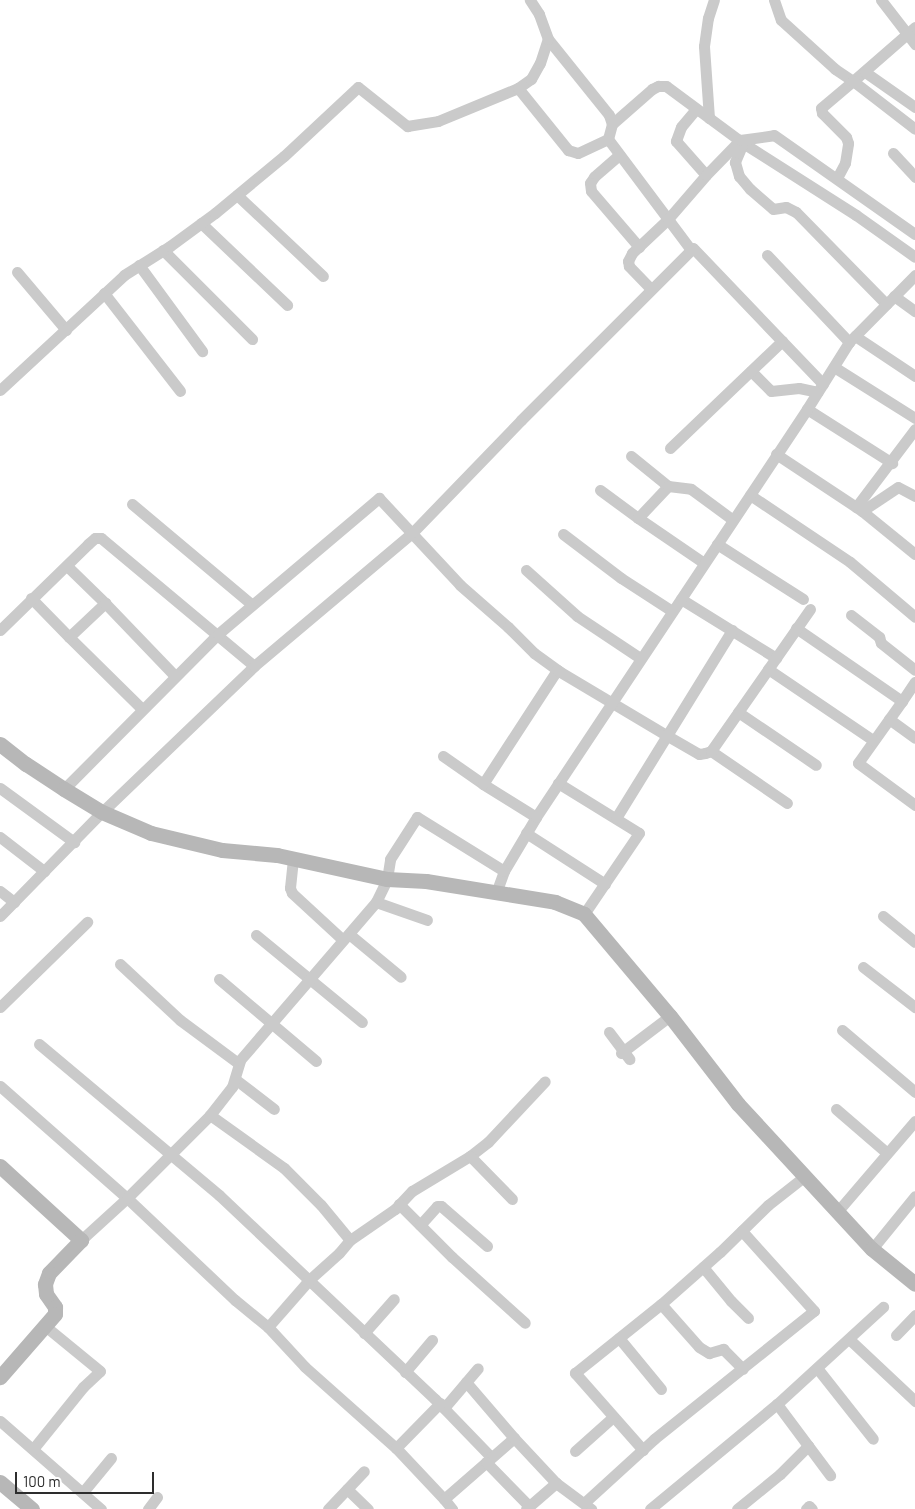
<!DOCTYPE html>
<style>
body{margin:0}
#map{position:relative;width:915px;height:1509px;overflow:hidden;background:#fff;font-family:Barlow,sans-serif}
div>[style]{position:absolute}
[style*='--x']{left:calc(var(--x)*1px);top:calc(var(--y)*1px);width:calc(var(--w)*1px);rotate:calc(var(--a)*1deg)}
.street>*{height:11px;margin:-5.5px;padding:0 5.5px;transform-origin:5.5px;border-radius:5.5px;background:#cacaca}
.secondary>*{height:15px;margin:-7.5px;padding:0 7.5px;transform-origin:7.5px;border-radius:7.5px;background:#b7b7b7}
span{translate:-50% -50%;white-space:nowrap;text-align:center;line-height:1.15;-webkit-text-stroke:5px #fff;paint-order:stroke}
.scale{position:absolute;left:15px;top:1472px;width:139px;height:22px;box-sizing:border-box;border:2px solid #2d2d2d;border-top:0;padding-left:6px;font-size:15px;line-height:18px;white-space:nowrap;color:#2d2d2d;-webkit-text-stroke:4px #fff;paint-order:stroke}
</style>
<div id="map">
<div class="street">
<div style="--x:774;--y:0;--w:21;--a:71"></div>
<div style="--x:781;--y:20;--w:73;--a:42.2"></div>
<div style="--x:835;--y:69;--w:22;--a:34"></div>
<div style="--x:853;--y:81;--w:82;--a:-41.1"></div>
<div style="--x:881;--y:0;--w:56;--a:52.3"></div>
<div style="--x:548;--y:39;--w:97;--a:51.2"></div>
<div style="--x:609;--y:115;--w:9;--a:72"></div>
<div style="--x:612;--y:124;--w:16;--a:105"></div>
<div style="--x:608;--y:139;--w:139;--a:53.2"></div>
<div style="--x:865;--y:72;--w:61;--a:35"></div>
<div style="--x:518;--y:88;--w:80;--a:51.1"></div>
<div style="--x:568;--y:150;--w:10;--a:17"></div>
<div style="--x:578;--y:153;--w:33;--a:-25"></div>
<div style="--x:696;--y:109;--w:23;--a:130"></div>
<div style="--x:681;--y:127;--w:15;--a:110"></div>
<div style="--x:676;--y:141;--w:45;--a:48.6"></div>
<div style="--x:709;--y:118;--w:72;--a:-94"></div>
<div style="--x:704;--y:46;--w:28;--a:-82"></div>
<div style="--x:708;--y:18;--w:19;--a:-72"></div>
<div style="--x:612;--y:124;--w:53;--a:-41.2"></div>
<div style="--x:652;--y:89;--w:7;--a:-27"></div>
<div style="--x:658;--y:86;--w:8;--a:0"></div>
<div style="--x:666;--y:86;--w:96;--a:36.5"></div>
<div style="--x:743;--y:143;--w:134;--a:32.5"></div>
<div style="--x:856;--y:215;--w:72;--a:35.4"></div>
<div style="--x:743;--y:143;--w:21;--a:113"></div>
<div style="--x:735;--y:162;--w:15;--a:74"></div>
<div style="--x:739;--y:176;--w:17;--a:50"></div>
<div style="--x:750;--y:189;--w:30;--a:41"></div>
<div style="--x:773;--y:209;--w:13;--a:-9"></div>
<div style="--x:786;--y:207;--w:11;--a:27"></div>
<div style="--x:796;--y:212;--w:129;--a:45.6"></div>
<div style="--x:893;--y:153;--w:33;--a:47"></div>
<div style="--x:619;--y:155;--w:33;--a:139"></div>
<div style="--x:594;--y:177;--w:7;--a:124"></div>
<div style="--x:590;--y:183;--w:8;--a:83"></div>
<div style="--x:591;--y:191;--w:74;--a:49.4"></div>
<div style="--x:837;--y:178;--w:17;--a:-62"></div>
<div style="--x:845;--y:163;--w:20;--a:-81"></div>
<div style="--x:848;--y:143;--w:6;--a:-108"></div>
<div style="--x:846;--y:137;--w:34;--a:-135"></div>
<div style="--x:822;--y:113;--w:5;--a:-101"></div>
<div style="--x:821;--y:108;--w:42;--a:-40.2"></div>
<div style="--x:853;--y:81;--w:78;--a:37.7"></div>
<div style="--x:237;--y:195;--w:118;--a:43.3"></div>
<div style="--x:201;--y:223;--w:119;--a:43.6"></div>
<div style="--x:163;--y:250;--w:126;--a:45"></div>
<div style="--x:767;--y:255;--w:120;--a:46.7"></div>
<div style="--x:139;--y:265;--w:107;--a:53.8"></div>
<div style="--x:17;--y:272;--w:76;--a:49.8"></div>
<div style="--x:651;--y:289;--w:32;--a:-134"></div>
<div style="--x:629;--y:266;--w:5;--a:-101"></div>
<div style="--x:628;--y:261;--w:9;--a:-63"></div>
<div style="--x:632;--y:253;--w:50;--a:-43.4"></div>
<div style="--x:668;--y:219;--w:58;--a:-49.2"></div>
<div style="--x:706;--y:175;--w:49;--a:-45.8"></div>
<div style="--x:740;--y:140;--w:34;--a:-8"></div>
<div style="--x:774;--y:135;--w:172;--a:35.1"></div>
<div style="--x:104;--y:293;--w:124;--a:52.2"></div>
<div style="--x:894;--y:296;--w:26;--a:36"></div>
<div style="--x:855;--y:336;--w:72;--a:33.7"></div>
<div style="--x:834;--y:367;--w:96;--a:32.2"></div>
<div style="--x:751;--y:371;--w:28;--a:45"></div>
<div style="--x:771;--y:391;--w:28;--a:-6"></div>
<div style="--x:799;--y:388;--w:19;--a:12"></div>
<div style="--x:0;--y:390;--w:169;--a:-42.8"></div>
<div style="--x:124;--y:275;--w:54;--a:-32.2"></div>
<div style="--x:170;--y:246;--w:56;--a:-36.3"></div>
<div style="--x:215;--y:213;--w:89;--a:-39.6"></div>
<div style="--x:284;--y:156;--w:101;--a:-43"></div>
<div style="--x:358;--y:87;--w:63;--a:38.5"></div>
<div style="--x:407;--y:126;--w:31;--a:-9"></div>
<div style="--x:438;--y:121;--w:87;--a:-22.4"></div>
<div style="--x:518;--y:88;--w:16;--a:-35"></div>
<div style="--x:531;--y:79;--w:18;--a:-61"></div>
<div style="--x:540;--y:63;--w:25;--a:-72"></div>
<div style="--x:548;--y:39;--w:27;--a:-110"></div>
<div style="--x:539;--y:14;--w:17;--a:-123"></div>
<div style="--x:807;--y:409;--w:101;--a:32.4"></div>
<div style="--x:670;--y:448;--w:155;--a:-43.7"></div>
<div style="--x:776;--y:454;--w:103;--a:33.5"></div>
<div style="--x:862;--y:511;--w:68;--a:39.1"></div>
<div style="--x:631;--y:456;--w:48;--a:39"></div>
<div style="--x:600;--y:490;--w:47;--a:36.4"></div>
<div style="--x:750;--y:495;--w:120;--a:33.8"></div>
<div style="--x:850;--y:562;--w:85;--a:40.2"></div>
<div style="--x:132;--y:504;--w:155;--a:40"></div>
<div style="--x:856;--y:507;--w:98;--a:-52.9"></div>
<div style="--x:862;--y:511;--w:43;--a:-33.7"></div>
<div style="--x:898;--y:487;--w:19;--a:28"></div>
<div style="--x:563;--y:534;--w:73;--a:37.2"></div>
<div style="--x:621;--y:578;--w:61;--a:32.9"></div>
<div style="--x:717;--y:544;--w:102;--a:32.6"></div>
<div style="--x:704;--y:563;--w:80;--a:-145.7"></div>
<div style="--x:638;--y:518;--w:44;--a:-46.8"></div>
<div style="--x:668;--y:486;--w:23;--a:7"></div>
<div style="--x:691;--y:489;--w:52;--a:36.4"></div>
<div style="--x:67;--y:566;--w:53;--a:44.2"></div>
<div style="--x:526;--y:570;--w:69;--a:42"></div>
<div style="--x:577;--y:616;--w:76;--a:33.7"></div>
<div style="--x:31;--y:598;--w:54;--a:45.7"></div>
<div style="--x:681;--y:599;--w:112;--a:31.8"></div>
<div style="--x:851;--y:615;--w:36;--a:38"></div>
<div style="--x:879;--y:637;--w:6;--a:72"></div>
<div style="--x:881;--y:643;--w:43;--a:38.5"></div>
<div style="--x:796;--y:628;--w:129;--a:34.6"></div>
<div style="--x:902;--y:701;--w:76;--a:125.4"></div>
<div style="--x:858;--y:763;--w:71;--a:36.4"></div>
<div style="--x:0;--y:630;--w:123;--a:-44.3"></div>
<div style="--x:88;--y:544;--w:9;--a:-41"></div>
<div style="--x:95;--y:538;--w:6;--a:0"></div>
<div style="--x:101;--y:538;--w:199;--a:39.9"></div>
<div style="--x:768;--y:669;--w:127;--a:34.1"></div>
<div style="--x:902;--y:701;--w:23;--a:-56"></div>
<div style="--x:142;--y:709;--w:103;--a:-135.4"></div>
<div style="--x:69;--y:637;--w:50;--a:-43.4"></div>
<div style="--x:105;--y:603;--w:101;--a:46.2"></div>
<div style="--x:738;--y:712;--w:94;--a:34.2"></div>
<div style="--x:889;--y:719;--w:32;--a:36"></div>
<div style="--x:711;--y:751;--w:92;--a:34.4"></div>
<div style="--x:443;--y:756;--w:49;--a:35"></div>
<div style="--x:558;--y:783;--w:95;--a:31.7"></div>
<div style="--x:639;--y:833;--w:98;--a:124.2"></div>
<div style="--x:0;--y:788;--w:92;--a:36.1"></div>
<div style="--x:64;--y:789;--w:218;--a:-45.2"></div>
<div style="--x:218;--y:634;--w:211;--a:-40.2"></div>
<div style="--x:379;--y:498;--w:119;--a:47"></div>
<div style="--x:460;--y:585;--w:64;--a:41.2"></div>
<div style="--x:508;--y:627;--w:37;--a:45"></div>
<div style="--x:534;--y:653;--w:32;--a:36"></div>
<div style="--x:536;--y:817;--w:62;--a:-148.1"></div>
<div style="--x:483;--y:784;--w:136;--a:-57"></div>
<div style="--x:557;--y:670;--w:127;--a:30.8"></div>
<div style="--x:666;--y:735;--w:38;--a:30"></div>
<div style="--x:699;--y:754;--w:6;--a:-9"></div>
<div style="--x:705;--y:753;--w:6;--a:-18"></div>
<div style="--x:711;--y:751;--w:173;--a:-55.1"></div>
<div style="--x:616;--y:818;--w:221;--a:-58.3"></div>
<div style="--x:526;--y:833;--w:94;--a:32.8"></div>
<div style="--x:0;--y:837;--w:56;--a:37.7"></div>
<div style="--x:293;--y:859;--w:29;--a:96"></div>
<div style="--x:290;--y:888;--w:5;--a:68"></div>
<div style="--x:292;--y:893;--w:69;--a:42.7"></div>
<div style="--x:0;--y:891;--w:18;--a:38"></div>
<div style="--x:496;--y:893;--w:23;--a:-70"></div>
<div style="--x:504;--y:871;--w:63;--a:-59.3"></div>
<div style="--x:536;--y:817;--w:490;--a:-56.4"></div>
<div style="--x:807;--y:409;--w:79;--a:-57.9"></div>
<div style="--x:849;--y:342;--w:94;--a:-45.4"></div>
<div style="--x:376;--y:902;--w:54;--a:19.4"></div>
<div style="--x:0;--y:916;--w:146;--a:-45.6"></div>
<div style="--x:102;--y:812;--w:211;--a:-43.8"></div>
<div style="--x:254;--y:666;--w:208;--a:-40.1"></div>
<div style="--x:413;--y:532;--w:156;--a:-46"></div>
<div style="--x:521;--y:420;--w:243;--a:-45"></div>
<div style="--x:693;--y:248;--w:188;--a:46.3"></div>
<div style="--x:883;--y:916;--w:41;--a:39.1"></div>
<div style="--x:349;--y:934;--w:67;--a:39.6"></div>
<div style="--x:256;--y:935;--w:137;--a:39.4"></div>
<div style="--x:120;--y:964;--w:82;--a:43"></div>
<div style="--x:180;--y:1020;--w:72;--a:36.6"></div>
<div style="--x:863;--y:967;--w:66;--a:37.6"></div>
<div style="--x:219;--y:979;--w:127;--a:40.2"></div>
<div style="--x:0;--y:1007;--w:122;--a:-44.3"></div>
<div style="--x:842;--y:1030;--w:96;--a:40.3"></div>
<div style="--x:609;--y:1032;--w:34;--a:53"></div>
<div style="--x:39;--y:1044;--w:235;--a:40"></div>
<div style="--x:219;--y:1195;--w:297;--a:43.4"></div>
<div style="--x:435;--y:1399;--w:81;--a:46"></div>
<div style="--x:621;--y:1053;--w:61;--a:-37.1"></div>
<div style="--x:235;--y:1079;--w:49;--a:37.6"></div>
<div style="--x:0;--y:1086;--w:169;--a:41.4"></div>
<div style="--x:127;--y:1198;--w:149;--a:43.4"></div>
<div style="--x:235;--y:1300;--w:43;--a:39.3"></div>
<div style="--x:268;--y:1327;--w:54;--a:47.2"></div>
<div style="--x:305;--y:1367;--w:122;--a:41.7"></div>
<div style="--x:396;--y:1448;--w:70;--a:46.7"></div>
<div style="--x:444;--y:1499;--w:93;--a:-41.1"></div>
<div style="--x:514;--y:1438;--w:62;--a:47"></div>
<div style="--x:556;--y:1483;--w:44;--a:36.6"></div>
<div style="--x:836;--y:1109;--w:67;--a:40.8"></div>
<div style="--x:210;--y:1115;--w:91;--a:35.6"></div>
<div style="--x:284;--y:1168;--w:52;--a:45"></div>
<div style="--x:321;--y:1205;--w:45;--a:50.4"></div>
<div style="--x:350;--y:1240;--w:55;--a:-34.6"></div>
<div style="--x:395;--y:1209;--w:25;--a:-47"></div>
<div style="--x:412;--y:1191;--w:68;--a:-31.1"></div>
<div style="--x:470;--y:1156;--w:23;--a:-38"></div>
<div style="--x:488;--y:1142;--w:83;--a:-46.9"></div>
<div style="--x:470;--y:1156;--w:60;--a:45.7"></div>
<div style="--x:399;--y:1204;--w:75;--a:45"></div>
<div style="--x:452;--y:1257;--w:98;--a:42.1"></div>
<div style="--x:837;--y:1212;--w:120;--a:-49.4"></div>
<div style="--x:420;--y:1225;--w:25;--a:-48"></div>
<div style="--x:437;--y:1206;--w:4;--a:0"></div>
<div style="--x:441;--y:1206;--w:61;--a:41"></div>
<div style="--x:81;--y:1240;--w:62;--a:-42.4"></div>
<div style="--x:127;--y:1198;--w:117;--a:-45"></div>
<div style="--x:210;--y:1115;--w:36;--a:-52"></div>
<div style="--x:232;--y:1087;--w:28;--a:-73"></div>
<div style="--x:240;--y:1060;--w:208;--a:-49.3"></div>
<div style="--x:376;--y:902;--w:25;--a:-64"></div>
<div style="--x:387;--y:879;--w:20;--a:-81"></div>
<div style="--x:390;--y:859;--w:50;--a:-57.3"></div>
<div style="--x:417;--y:817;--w:102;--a:31.8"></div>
<div style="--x:872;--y:1249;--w:68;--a:-50.9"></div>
<div style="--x:703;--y:1267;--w:44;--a:50.5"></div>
<div style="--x:731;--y:1301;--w:24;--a:45"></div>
<div style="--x:661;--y:1304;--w:57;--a:48.5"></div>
<div style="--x:699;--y:1347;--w:12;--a:31"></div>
<div style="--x:709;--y:1353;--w:15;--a:-16"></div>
<div style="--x:723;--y:1349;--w:28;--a:45"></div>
<div style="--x:268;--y:1327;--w:62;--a:-48.9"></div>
<div style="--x:309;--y:1280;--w:40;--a:-42"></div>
<div style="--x:339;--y:1253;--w:17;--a:-50"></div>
<div style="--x:364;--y:1333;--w:45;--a:-48.6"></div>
<div style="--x:896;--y:1335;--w:28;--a:-46"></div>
<div style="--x:619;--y:1338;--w:66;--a:50.5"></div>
<div style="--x:849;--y:1339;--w:91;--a:43.2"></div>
<div style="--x:817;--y:1368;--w:90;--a:51.7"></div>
<div style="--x:405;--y:1372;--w:42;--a:-49.8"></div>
<div style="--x:466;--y:1382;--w:74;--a:49.4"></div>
<div style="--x:777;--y:1404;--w:89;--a:53.3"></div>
<div style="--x:444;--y:1408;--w:52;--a:-49.6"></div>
<div style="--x:0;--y:1421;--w:134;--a:41.1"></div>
<div style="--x:396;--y:1448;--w:63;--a:-45.6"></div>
<div style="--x:33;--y:1449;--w:80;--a:-51.1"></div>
<div style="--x:83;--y:1387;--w:23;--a:-43"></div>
<div style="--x:100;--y:1371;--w:71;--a:-140.7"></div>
<div style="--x:643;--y:1450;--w:103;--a:-131.4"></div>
<div style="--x:575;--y:1373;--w:109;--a:-38.7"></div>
<div style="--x:660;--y:1305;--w:80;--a:-41.5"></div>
<div style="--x:720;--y:1252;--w:67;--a:-44.4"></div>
<div style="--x:768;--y:1205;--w:47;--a:-38.1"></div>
<div style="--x:575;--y:1451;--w:51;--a:-41.8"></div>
<div style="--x:486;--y:1462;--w:62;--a:45.7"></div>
<div style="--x:347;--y:1489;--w:29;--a:44"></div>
<div style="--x:83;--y:1492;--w:44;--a:-50.5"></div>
<div style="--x:444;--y:1499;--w:13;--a:51"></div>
<div style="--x:584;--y:1503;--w:95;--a:-42.4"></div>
<div style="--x:654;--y:1439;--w:205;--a:-38.7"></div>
<div style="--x:814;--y:1311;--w:108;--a:-132"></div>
<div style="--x:148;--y:1509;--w:15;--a:-53"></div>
<div style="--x:328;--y:1509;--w:52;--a:-46.5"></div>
<div style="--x:526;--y:1509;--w:40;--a:-41"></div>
<div style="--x:650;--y:1509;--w:165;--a:-39.6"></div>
<div style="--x:777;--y:1404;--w:144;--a:-42.5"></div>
<div style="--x:737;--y:1509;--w:55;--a:-39.1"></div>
<div style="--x:780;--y:1474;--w:40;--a:-45"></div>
<div style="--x:806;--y:1509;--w:4;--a:-45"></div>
<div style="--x:809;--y:1506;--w:4;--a:45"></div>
</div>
<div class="secondary">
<div style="--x:0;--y:744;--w:33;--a:38"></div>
<div style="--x:26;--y:764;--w:45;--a:33.3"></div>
<div style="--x:64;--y:789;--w:44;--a:31.2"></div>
<div style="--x:102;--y:812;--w:53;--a:23.2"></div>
<div style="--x:151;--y:833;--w:73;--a:13.5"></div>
<div style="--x:222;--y:850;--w:55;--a:5.2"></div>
<div style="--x:277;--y:855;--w:113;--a:12.3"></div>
<div style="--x:387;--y:879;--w:39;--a:3"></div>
<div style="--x:426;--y:881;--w:131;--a:9.2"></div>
<div style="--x:555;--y:902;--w:31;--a:22"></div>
<div style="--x:584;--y:914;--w:133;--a:49.9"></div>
<div style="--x:670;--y:1016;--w:111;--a:52.3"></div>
<div style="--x:738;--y:1104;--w:197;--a:47.3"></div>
<div style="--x:872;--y:1249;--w:55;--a:39.1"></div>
<div style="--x:0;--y:1166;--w:110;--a:42.4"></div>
<div style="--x:81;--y:1240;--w:46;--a:134.1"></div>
<div style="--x:49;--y:1273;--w:12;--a:110"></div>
<div style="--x:45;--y:1284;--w:10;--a:84"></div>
<div style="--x:46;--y:1294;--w:16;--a:55"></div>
<div style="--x:55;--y:1307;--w:7;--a:90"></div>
<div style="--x:55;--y:1314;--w:84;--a:131.1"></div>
<div style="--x:0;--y:1482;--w:42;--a:40.2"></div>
</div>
<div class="scale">100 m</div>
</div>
